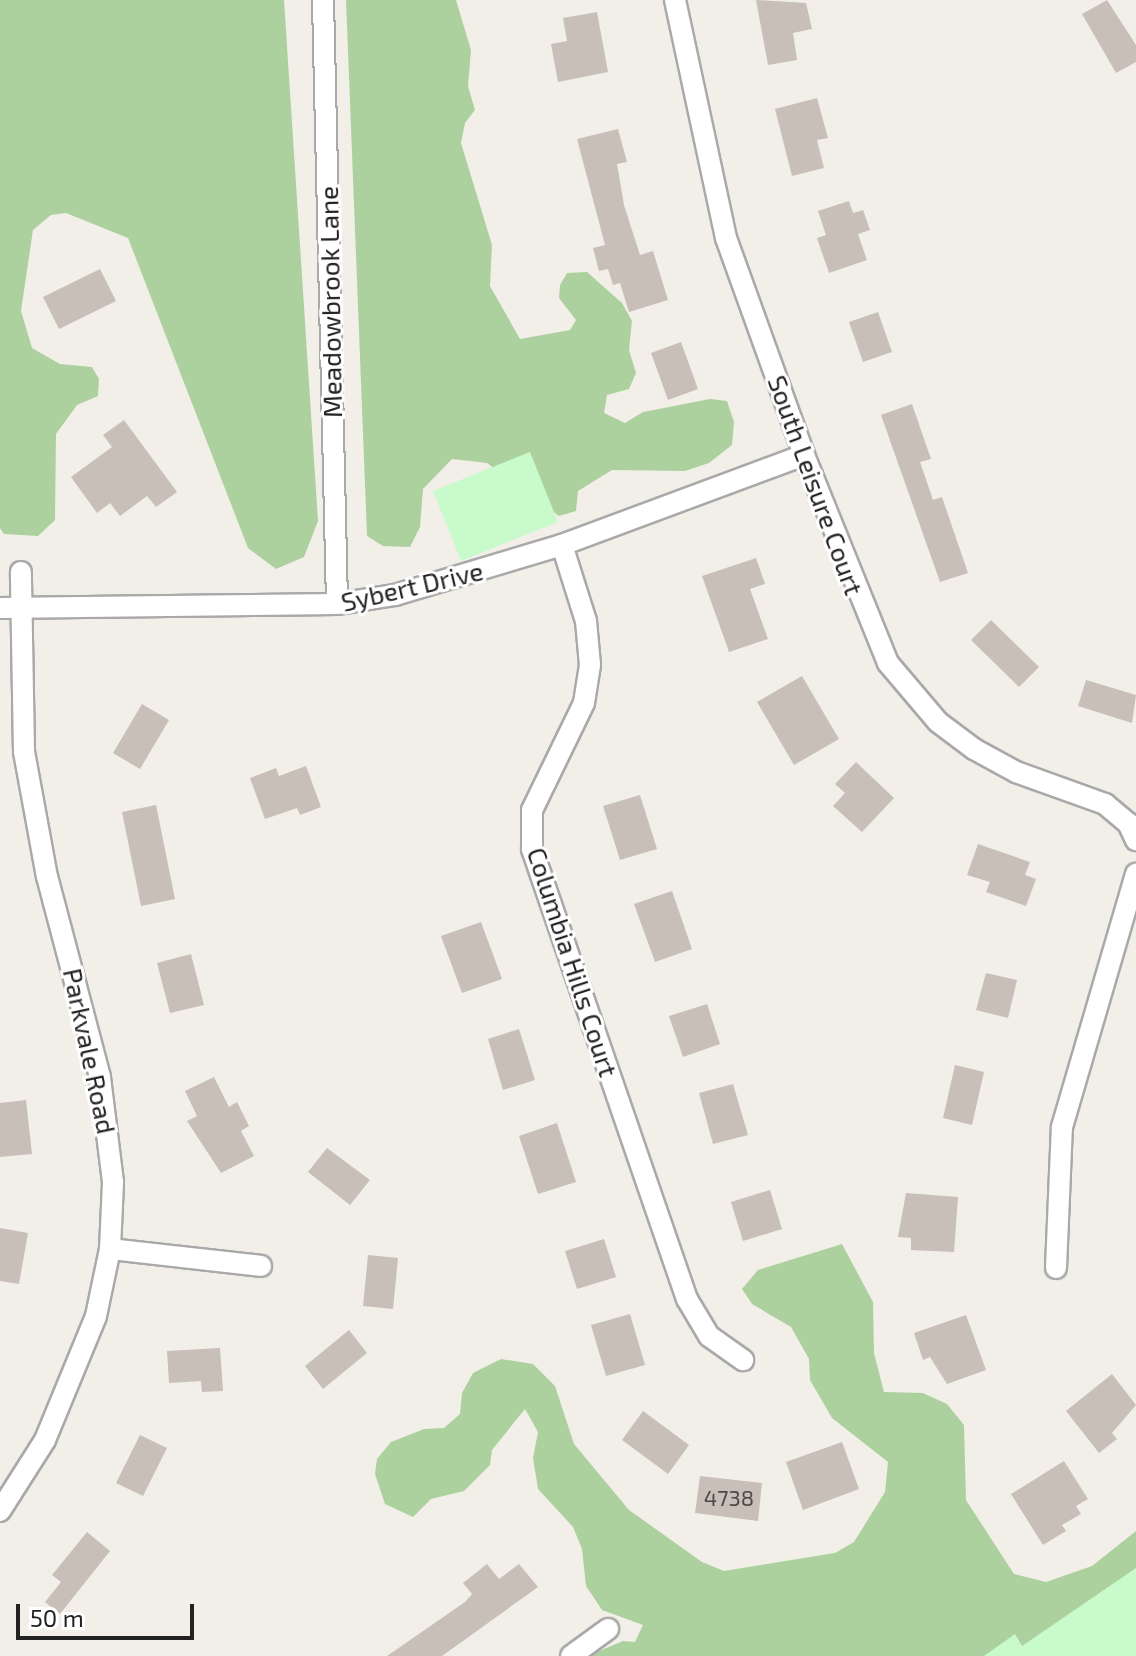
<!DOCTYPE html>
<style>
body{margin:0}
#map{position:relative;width:1136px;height:1656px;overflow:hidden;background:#f2efe9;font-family:"Exo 2",sans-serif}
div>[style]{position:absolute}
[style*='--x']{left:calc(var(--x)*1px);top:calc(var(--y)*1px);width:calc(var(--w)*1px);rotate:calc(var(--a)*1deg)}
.forest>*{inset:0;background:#add19e}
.park>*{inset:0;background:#c8facc}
.building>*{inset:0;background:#c7bfb8}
.roads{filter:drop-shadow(2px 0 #a9a9a9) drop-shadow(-2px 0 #a9a9a9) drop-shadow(0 2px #a9a9a9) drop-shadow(0 -2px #a9a9a9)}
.minor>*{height:20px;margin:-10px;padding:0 10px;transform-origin:10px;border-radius:10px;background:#fff}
span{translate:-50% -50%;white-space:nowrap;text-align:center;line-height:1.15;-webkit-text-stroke:6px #fff;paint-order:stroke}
.number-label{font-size:22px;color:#4b4948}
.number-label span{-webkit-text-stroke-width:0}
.street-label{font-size:26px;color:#222}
.scale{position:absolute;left:16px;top:1604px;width:178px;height:36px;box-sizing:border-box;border:4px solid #222;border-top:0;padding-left:10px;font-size:24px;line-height:28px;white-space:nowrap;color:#222;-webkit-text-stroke:6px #fff;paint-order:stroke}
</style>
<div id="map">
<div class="forest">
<div style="clip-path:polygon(0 0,284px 0,318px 521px,304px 557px,276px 569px,248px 548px,128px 238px,66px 213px,51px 215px,33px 230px,21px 311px,32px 348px,60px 364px,92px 367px,99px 379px,98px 396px,77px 405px,56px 434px,55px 520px,38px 536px,4px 534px,0 528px)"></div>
<div style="clip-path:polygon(346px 0,456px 0,471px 50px,468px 86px,475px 110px,465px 123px,461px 143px,492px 245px,490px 286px,520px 339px,570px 330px,576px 320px,559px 298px,560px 285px,567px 273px,587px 272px,622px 303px,632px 321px,629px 350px,636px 373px,629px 389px,607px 395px,604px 413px,625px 423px,643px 412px,710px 399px,727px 401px,734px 422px,732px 445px,709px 463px,685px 471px,612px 470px,578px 491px,576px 511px,559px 516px,487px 463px,452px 459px,423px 489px,420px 527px,410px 547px,383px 546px,367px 536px)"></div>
<div style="clip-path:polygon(842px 1244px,873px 1302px,874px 1353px,884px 1392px,923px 1393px,947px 1404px,964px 1425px,966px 1500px,1014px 1574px,1046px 1582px,1092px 1566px,1136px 1531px,1136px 1656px,587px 1656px,623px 1641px,635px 1642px,643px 1625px,602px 1610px,586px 1586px,582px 1549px,573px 1527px,538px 1489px,533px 1458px,538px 1432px,525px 1409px,492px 1450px,490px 1465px,464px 1491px,431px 1499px,413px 1517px,385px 1504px,375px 1474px,377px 1459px,391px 1442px,424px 1429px,444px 1428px,460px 1414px,462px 1393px,473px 1373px,501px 1359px,533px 1364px,555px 1386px,574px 1444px,629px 1510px,702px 1562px,724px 1571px,835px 1553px,854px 1542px,885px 1492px,888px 1462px,832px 1418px,810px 1380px,809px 1359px,791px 1327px,752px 1304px,742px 1289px,758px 1270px)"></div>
</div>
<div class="park">
<div style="clip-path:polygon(530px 452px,558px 522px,461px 561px,433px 491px)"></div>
<div style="clip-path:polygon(1136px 1568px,1136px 1656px,984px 1656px,1015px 1634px,1022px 1646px)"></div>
</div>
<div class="building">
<div style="clip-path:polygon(756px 0,806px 3px,812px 29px,793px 33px,797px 60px,768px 65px)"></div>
<div style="clip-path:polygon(1107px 0,1136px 45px,1136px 62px,1116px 73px,1082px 14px)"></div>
<div style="clip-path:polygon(597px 12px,608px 72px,558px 82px,551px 44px,567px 41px,563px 18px)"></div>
<div style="clip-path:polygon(817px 98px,828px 138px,817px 140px,824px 168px,792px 176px,775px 109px)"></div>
<div style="clip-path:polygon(618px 129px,627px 162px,617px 164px,624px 205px,640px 255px,653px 251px,668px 300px,629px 312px,620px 283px,613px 285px,608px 269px,599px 271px,593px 248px,605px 245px,577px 139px)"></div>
<div style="clip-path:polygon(849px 201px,853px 213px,863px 210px,870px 230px,858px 234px,867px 260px,829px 273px,817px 238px,826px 235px,818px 211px)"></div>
<div style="clip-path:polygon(100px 269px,116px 301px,59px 329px,43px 297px)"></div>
<div style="clip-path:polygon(878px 312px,892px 352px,863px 362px,849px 322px)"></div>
<div style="clip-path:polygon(681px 342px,698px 389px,668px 400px,651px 353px)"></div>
<div style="clip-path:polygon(912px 404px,931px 459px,920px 462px,933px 500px,942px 497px,968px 573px,940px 582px,881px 415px)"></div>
<div style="clip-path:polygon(124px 420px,177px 492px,156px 507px,147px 496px,120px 516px,110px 503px,97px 513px,71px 477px,112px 447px,103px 435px)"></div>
<div style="clip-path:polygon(756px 558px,765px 584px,750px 589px,768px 639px,729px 652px,702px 576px)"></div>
<div style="clip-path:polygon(991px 620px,1039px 667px,1019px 687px,971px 640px)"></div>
<div style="clip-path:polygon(802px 676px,839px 739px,794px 765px,757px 702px)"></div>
<div style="clip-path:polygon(1086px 680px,1136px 695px,1132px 723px,1078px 706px)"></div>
<div style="clip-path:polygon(142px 704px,169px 720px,140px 769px,113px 753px)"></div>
<div style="clip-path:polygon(856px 762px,894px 798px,862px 832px,833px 806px,845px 793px,835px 784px)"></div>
<div style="clip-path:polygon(306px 766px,321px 807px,300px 815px,297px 808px,265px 819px,250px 778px,276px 768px,279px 776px)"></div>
<div style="clip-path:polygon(640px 795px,657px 849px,620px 860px,603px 806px)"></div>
<div style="clip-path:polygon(156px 805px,175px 899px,141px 906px,122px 812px)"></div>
<div style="clip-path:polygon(978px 844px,1030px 862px,1025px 875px,1036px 879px,1026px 906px,986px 892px,990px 882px,967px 875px)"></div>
<div style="clip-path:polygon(672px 891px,692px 949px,655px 962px,634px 904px)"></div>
<div style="clip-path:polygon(481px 922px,502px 979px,462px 993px,441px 936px)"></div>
<div style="clip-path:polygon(191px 954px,204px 1005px,170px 1013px,157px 963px)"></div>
<div style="clip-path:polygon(986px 973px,1017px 980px,1008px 1018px,976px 1010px)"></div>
<div style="clip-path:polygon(707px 1004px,720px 1044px,683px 1057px,669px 1016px)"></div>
<div style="clip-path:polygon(519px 1029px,535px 1080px,503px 1090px,488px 1039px)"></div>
<div style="clip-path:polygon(955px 1065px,984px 1072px,972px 1125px,943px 1118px)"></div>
<div style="clip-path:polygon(214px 1077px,229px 1107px,237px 1102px,249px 1126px,241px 1131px,254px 1156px,221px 1173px,187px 1121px,197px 1116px,185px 1091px)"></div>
<div style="clip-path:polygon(733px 1084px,748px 1135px,713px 1144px,699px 1093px)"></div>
<div style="clip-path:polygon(26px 1100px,32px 1154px,0 1157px,0 1103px)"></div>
<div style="clip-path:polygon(557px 1123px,576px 1182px,538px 1194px,519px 1136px)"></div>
<div style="clip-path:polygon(327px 1148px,370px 1180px,350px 1205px,308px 1172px)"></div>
<div style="clip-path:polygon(770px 1190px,782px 1229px,743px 1241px,731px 1202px)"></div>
<div style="clip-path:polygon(906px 1193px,958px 1197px,954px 1252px,911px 1250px,911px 1238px,898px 1237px)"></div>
<div style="clip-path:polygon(0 1228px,28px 1233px,19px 1284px,0 1281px)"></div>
<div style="clip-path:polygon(604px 1239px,616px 1277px,577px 1289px,565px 1251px)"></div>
<div style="clip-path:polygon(368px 1255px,398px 1258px,393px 1309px,363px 1306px)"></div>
<div style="clip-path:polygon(630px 1314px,645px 1365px,606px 1376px,591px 1325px)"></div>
<div style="clip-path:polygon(966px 1315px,986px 1370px,947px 1384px,930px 1357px,923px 1360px,914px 1333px)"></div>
<div style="clip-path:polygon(349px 1330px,367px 1353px,323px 1389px,305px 1366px)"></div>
<div style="clip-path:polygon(220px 1348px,223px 1391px,202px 1392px,201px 1381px,169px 1383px,167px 1351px)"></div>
<div style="clip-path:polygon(1112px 1374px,1136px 1405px,1112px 1433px,1117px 1439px,1099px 1453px,1066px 1411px)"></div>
<div style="clip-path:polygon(643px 1411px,689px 1445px,668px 1474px,622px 1440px)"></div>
<div style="clip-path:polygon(140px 1435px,167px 1448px,143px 1496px,116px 1483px)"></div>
<div style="clip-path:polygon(842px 1442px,859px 1489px,803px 1510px,786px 1462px)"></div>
<div style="clip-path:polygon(1064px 1461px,1088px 1499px,1076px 1506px,1081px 1514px,1062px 1525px,1066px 1531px,1043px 1545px,1011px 1494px)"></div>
<div style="clip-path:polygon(700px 1476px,762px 1483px,758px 1521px,695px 1513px)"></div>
<div style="clip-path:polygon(87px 1532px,110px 1551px,60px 1614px,45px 1602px,61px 1582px,52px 1575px)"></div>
<div style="clip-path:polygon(487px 1564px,499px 1579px,519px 1564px,538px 1587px,442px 1656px,387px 1656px,465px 1602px,472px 1594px,463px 1583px)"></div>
</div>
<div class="roads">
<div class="minor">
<div style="--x:323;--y:0;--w:604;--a:88.67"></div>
<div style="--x:675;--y:0;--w:243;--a:77.9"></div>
<div style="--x:726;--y:238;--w:231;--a:70.2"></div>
<div style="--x:804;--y:455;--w:224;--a:68"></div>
<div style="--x:888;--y:663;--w:77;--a:49.7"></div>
<div style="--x:938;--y:722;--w:45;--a:36.9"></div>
<div style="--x:974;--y:749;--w:48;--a:28.7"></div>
<div style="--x:1016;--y:772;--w:95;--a:19.8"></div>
<div style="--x:1105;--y:804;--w:30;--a:40"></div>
<div style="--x:1128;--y:823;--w:19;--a:65"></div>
<div style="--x:562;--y:545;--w:80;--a:72.5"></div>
<div style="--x:586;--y:621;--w:44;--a:84.8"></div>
<div style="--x:590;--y:665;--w:38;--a:99"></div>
<div style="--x:584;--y:703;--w:119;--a:115.9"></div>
<div style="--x:532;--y:810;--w:39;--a:90"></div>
<div style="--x:532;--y:849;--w:476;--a:71"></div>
<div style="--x:687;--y:1299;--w:43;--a:59.3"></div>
<div style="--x:709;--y:1336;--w:42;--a:35.2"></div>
<div style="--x:0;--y:608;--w:337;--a:-0.7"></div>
<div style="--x:337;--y:604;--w:59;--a:-8.8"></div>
<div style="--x:395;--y:595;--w:174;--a:-16.7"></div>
<div style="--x:562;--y:545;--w:258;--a:-20.4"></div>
<div style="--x:110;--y:1249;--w:152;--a:6.4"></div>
<div style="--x:1056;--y:1268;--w:141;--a:-87.6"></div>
<div style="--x:1062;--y:1127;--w:264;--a:-73.7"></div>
<div style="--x:0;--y:1511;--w:84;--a:-57.6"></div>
<div style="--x:45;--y:1440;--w:134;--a:-67.6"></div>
<div style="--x:96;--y:1316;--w:68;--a:-78.2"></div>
<div style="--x:110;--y:1249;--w:67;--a:-87.4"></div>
<div style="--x:113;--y:1182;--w:106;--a:-97.1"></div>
<div style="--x:100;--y:1077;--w:207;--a:-104.8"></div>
<div style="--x:47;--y:877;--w:127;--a:-100.4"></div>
<div style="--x:24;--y:752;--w:180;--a:-91"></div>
<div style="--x:571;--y:1656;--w:46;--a:-36.1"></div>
</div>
</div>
<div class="number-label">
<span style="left:729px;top:1498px">4738</span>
</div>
<div class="street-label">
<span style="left:330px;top:302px;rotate:-91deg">Meadowbrook Lane</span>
<span style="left:816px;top:485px;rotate:70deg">South Leisure Court</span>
<span style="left:412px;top:586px;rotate:-13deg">Sybert Drive</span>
<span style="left:573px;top:962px;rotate:72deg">Columbia Hills Court</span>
<span style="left:90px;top:1051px;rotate:78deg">Parkvale Road</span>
</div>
<div class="scale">50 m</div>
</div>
